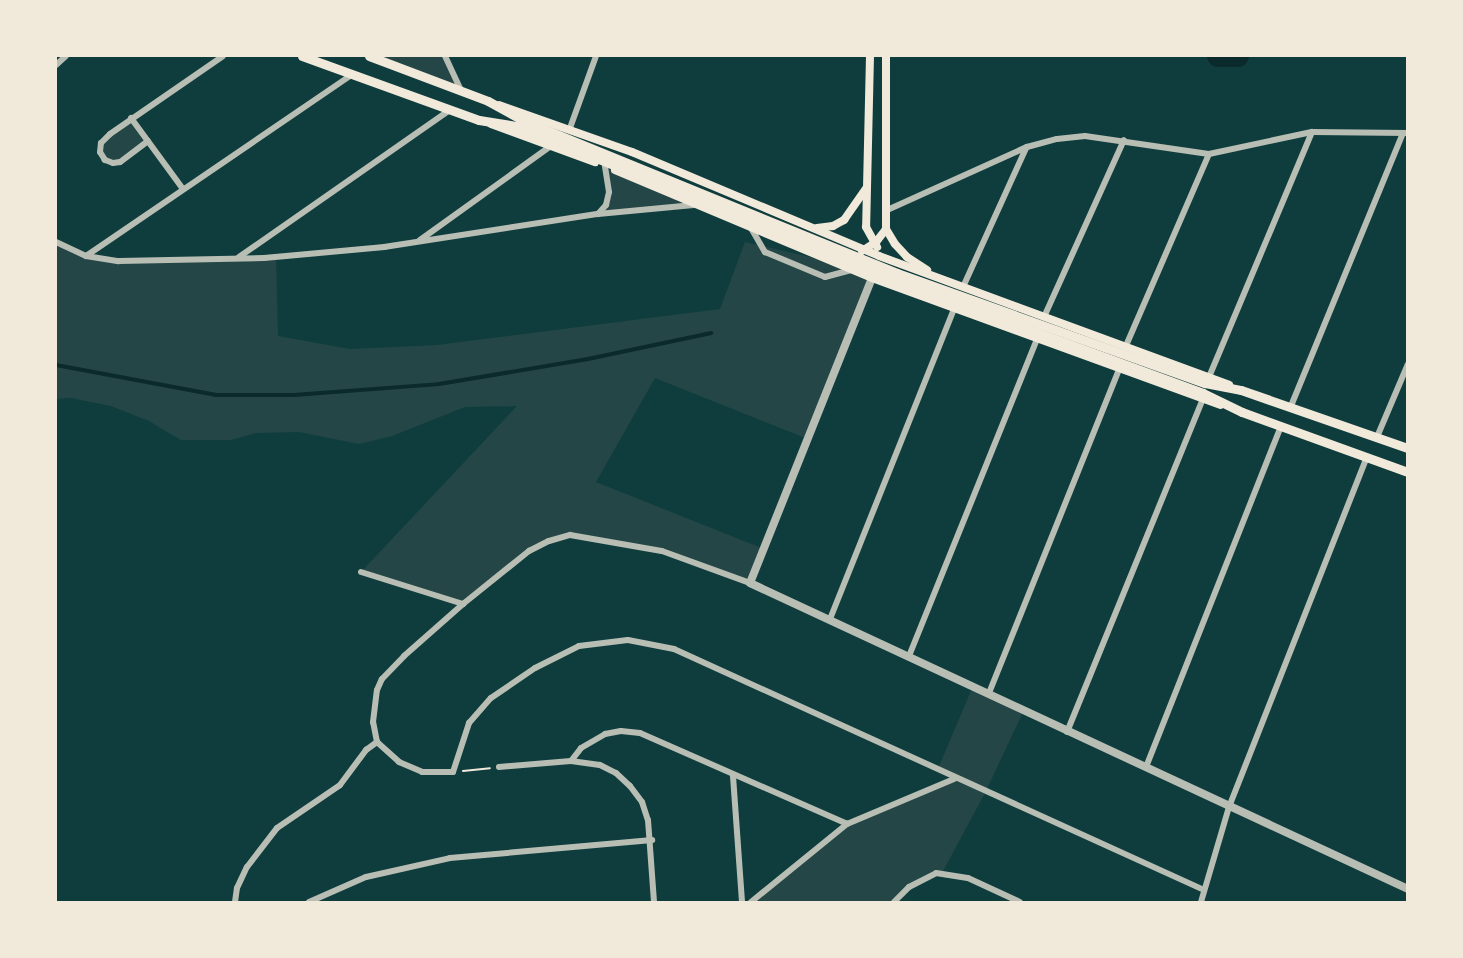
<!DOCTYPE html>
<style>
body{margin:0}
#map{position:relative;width:1463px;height:958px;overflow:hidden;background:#0f3d3e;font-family:"Exo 2",sans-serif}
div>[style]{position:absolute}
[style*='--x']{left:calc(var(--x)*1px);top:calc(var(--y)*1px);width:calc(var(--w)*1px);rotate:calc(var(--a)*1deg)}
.green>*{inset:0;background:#244646}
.stream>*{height:4px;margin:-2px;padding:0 2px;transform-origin:2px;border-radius:2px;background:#0a2a2b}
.river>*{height:22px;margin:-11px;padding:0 11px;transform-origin:11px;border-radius:11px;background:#0a2a2b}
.path>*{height:2px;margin:-1px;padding:0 1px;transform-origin:1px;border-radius:1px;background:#f1e9da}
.minor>*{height:6px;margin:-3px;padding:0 3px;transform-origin:3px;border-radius:3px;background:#b8beb3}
.tertiary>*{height:8px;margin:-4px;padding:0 4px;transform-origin:4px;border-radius:4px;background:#b8beb3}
.secondary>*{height:8px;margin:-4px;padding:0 4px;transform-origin:4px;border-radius:4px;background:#f1e9da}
.primary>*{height:9px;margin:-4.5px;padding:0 4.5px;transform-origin:4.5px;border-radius:4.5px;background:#f1e9da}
span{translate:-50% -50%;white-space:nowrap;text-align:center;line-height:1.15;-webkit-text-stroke:6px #f1e9da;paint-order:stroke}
.frame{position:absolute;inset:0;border:57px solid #f1e9da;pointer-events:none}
</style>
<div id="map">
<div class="green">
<div style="clip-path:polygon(385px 56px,445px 56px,461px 90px,383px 60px)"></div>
<div style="clip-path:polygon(131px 118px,148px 141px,120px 162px,105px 160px,101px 143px)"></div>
<div style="clip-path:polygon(605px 166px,694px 205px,598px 214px,606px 205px,609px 192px)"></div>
<div style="clip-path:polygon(56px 242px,86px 256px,119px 261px,276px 256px,278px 336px,350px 349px,437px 345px,720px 309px,745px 242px,836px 263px,872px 278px,808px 439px,655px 378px,596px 482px,764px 549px,750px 583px,687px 558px,570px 535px,529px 551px,463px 604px,361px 572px,517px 406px,465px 407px,392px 436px,359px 444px,299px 432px,256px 433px,231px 440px,181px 440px,149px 421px,111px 406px,71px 398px,56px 399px)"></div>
<div style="clip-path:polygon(973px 686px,1024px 710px,985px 793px,942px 873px,923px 877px,894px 902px,751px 902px,847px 824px,954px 779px,937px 771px)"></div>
</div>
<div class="stream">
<div style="--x:56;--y:365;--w:163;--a:10.6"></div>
<div style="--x:216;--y:395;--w:78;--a:0"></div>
<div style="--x:294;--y:395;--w:145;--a:-4.3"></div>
<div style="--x:439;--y:384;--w:151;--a:-9.5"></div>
<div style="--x:588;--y:359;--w:126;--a:-11.9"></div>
</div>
<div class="river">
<div style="--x:1218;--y:56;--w:20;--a:0"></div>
</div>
<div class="path">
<div style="--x:463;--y:771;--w:27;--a:-6"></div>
</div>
<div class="minor">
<div style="--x:445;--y:56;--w:38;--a:65"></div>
<div style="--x:56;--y:65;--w:13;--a:-42"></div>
<div style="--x:131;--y:118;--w:88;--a:53.8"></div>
<div style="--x:570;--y:128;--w:77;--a:-70.1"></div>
<div style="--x:148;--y:141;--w:35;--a:143"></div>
<div style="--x:120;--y:162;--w:7;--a:172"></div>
<div style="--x:113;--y:163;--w:9;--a:-159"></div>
<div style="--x:105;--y:160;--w:9;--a:-122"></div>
<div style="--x:100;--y:152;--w:9;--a:-84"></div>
<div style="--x:101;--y:143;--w:13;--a:-45"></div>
<div style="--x:110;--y:134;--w:137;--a:-34.6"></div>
<div style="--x:885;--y:211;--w:156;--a:-24.3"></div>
<div style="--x:1027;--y:147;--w:31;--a:-15"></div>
<div style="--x:1057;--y:139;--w:28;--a:-6"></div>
<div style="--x:1085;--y:136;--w:125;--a:8.3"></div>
<div style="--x:1209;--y:154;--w:105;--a:-12.1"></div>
<div style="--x:1312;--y:132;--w:96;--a:0.6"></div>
<div style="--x:598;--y:214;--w:12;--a:-48"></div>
<div style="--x:606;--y:205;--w:13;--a:-77"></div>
<div style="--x:609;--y:192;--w:26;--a:-99"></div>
<div style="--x:751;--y:228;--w:28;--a:60"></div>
<div style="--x:765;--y:252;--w:65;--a:22.6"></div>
<div style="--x:825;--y:277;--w:28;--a:-15"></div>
<div style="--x:420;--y:240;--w:161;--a:-35.7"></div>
<div style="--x:56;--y:242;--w:33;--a:25"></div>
<div style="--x:86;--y:256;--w:33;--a:9"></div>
<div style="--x:119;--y:261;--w:145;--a:-1.2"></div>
<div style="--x:264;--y:258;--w:121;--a:-5.2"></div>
<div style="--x:384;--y:247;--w:217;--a:-8.8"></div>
<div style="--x:598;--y:214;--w:96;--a:-5.4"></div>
<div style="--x:86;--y:256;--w:321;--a:-34.3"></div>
<div style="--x:239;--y:257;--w:257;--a:-34.9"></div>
<div style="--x:963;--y:287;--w:153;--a:-65.6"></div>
<div style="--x:1044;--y:317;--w:194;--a:-65.7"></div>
<div style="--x:1125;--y:348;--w:211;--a:-66.6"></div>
<div style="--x:1209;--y:377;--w:266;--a:-67.2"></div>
<div style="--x:1291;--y:406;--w:295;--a:-67.7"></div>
<div style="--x:1377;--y:437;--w:79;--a:-67"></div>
<div style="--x:361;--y:572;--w:107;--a:17.4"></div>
<div style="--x:830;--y:619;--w:334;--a:-68.2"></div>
<div style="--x:909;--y:656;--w:342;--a:-68"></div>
<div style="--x:989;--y:693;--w:349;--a:-68.1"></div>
<div style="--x:1067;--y:732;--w:360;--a:-67.8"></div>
<div style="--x:377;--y:742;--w:30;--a:42"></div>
<div style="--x:399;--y:762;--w:25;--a:23"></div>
<div style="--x:422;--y:772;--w:31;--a:0"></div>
<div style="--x:453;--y:772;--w:52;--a:-71.9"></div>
<div style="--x:469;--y:723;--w:33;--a:-49"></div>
<div style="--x:491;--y:698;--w:53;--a:-34.3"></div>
<div style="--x:535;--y:668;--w:49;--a:-26.6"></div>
<div style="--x:579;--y:646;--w:49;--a:-7"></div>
<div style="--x:628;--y:640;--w:47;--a:11.1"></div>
<div style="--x:674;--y:649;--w:582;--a:24.45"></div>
<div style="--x:377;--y:742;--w:20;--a:-101"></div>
<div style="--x:373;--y:722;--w:32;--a:-83"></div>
<div style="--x:377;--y:690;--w:12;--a:-66"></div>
<div style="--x:382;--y:679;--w:32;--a:-46"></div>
<div style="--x:404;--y:656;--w:79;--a:-41.4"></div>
<div style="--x:463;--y:604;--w:85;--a:-38.8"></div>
<div style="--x:529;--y:551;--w:22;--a:-27"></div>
<div style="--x:549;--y:541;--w:22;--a:-16"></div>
<div style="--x:570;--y:535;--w:93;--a:9.9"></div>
<div style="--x:662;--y:551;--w:94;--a:20"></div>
<div style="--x:571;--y:761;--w:16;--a:-52"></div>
<div style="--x:581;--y:748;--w:28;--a:-30"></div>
<div style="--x:605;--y:734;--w:16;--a:-11"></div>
<div style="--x:621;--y:731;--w:19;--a:6"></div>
<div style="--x:640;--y:733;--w:226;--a:23.7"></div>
<div style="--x:499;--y:767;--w:72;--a:-4.8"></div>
<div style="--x:571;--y:761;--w:29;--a:8"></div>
<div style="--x:600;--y:765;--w:18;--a:27"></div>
<div style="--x:616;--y:773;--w:19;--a:43"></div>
<div style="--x:630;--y:786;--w:20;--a:53"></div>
<div style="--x:642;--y:802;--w:19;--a:72"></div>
<div style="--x:648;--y:820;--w:82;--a:85.8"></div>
<div style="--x:1146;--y:767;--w:367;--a:-68.4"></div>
<div style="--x:733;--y:776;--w:126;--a:85.9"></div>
<div style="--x:235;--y:902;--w:14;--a:-82"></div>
<div style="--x:237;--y:888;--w:23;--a:-65"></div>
<div style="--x:247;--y:867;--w:49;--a:-52.4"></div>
<div style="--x:277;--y:828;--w:76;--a:-34.3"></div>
<div style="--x:340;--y:785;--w:44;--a:-53.4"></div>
<div style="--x:366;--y:750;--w:14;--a:-36"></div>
<div style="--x:309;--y:902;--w:62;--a:-23.7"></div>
<div style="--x:366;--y:877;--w:86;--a:-12.7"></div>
<div style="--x:450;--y:858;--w:203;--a:-5.1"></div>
<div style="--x:751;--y:902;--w:124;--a:-39.1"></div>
<div style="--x:847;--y:824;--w:116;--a:-22.8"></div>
<div style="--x:894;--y:902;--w:21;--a:-45"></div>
<div style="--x:909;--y:887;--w:30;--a:-27"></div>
<div style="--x:936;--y:873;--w:32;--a:9"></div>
<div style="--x:968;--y:878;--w:57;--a:24.8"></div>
<div style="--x:1201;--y:902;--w:99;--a:-73.6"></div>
<div style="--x:1229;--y:807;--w:376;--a:-68.5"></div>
</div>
<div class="tertiary">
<div style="--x:872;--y:278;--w:328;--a:111.8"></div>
<div style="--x:750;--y:583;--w:726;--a:24.94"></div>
</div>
<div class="secondary">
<div style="--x:870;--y:56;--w:171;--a:91.3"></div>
<div style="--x:866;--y:227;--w:23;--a:61"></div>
<div style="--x:499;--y:105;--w:141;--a:19.5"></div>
<div style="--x:632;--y:152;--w:268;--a:22.8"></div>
<div style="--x:879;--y:256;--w:373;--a:20.2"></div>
<div style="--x:491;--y:124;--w:111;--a:20.1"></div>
<div style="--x:615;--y:170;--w:279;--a:22.8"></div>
<div style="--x:872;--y:278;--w:371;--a:20"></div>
<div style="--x:817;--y:228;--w:16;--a:-7"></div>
<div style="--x:833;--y:226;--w:13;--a:-29"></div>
<div style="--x:844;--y:220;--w:39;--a:-55"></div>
<div style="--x:886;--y:229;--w:17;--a:59"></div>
<div style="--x:895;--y:244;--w:18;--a:47"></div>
<div style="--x:907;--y:257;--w:24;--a:33"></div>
<div style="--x:862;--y:251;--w:17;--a:-33"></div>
<div style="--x:876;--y:242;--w:16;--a:-52"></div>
<div style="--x:886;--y:229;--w:173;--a:-90"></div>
</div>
<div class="primary">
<div style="--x:302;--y:56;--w:188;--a:19.9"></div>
<div style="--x:479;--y:120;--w:39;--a:9"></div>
<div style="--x:518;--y:126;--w:409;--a:22.2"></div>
<div style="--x:897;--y:281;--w:326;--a:20.1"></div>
<div style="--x:1203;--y:393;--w:43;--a:26"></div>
<div style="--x:1242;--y:412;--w:177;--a:19.9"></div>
<div style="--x:369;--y:56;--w:127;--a:20.7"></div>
<div style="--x:488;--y:101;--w:39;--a:29"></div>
<div style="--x:522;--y:120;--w:405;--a:22.2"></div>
<div style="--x:897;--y:273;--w:327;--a:19.7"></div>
<div style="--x:1205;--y:383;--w:37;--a:11"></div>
<div style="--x:1241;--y:390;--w:177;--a:19.2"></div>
</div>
<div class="frame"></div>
</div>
